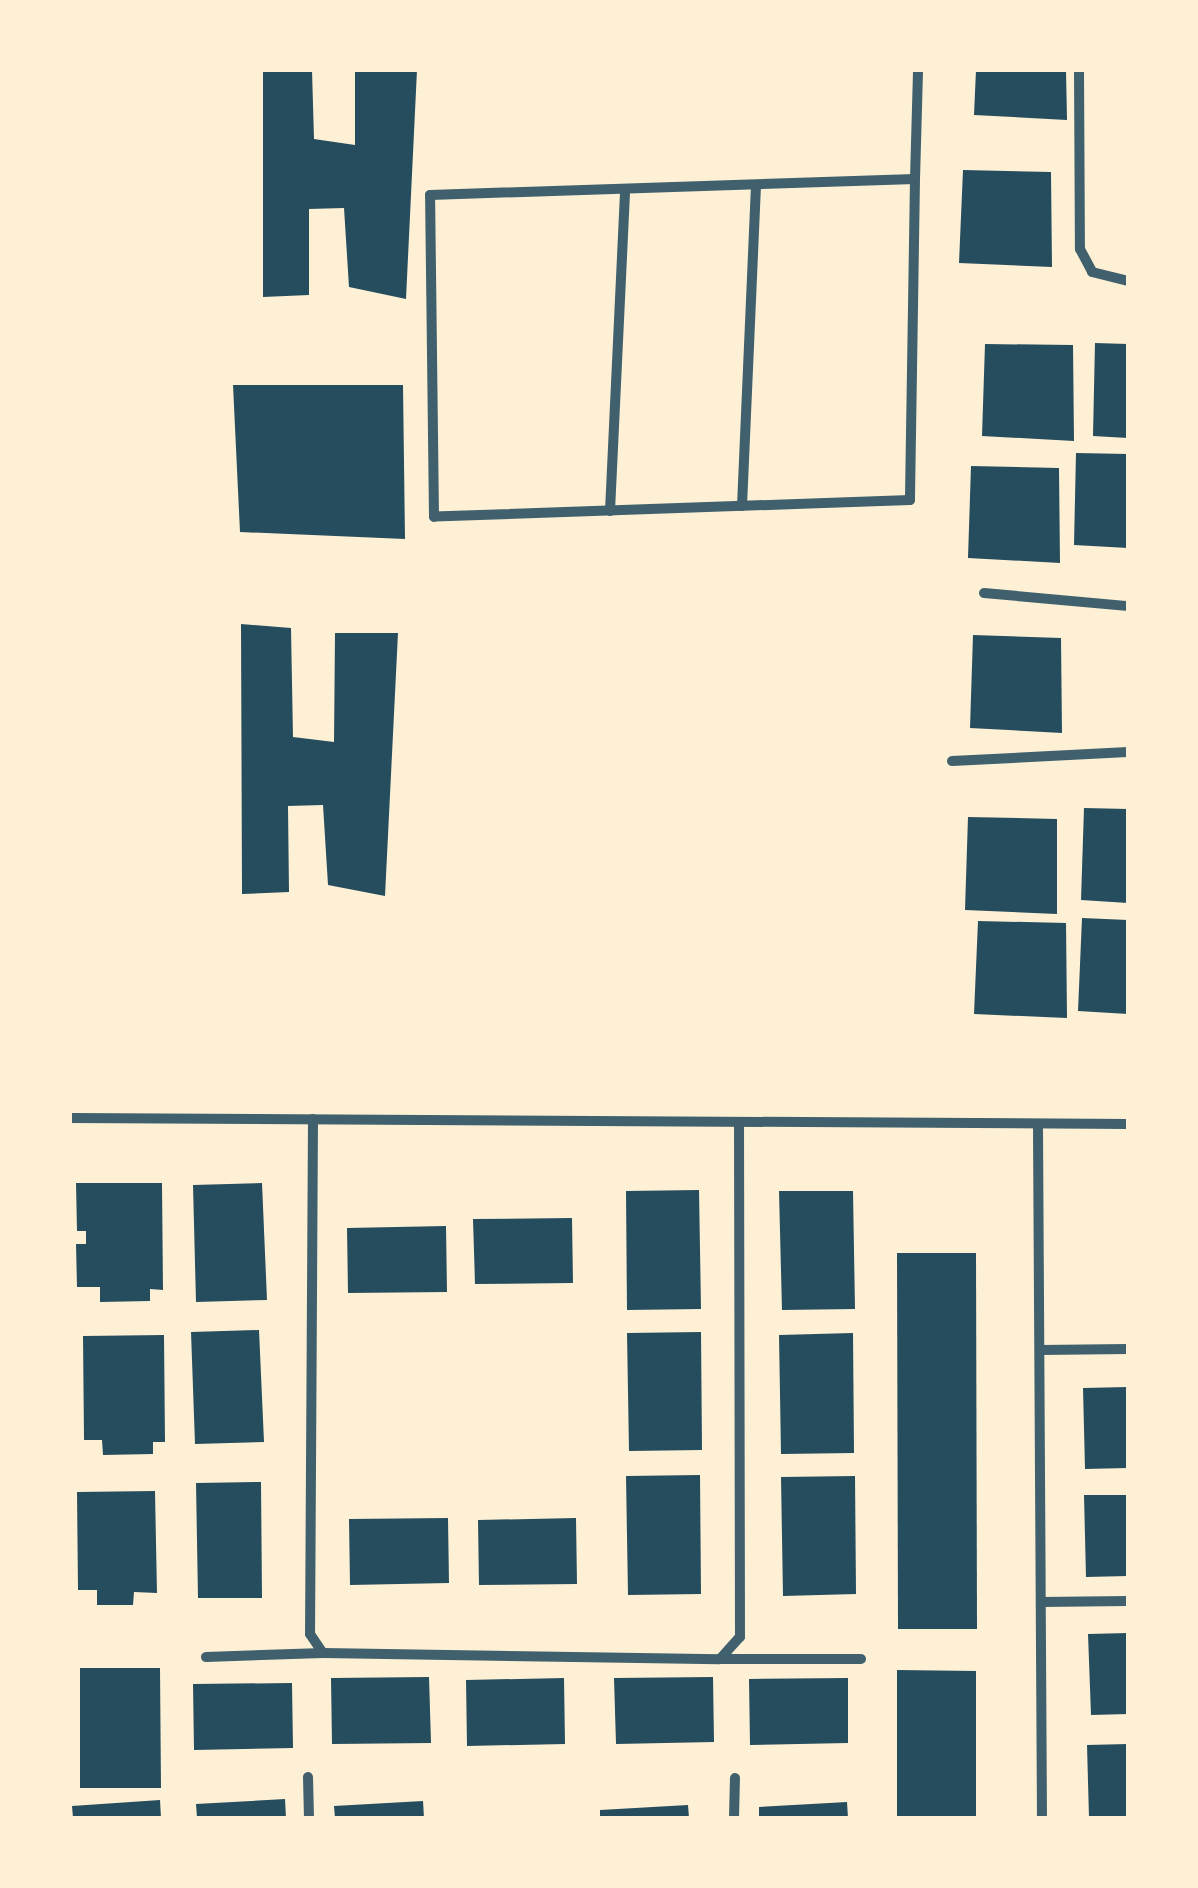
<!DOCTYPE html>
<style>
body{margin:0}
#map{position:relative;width:1198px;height:1888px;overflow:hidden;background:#fdf0d5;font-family:Lato,sans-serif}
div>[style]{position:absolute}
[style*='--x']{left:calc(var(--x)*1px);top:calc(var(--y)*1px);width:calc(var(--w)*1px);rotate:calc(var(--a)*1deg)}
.building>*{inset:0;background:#264d5e}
.minor>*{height:10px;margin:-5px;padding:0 5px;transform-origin:5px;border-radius:5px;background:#3f606c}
span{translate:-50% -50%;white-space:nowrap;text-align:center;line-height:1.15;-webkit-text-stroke:10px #fdf0d5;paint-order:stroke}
.frame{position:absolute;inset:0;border:72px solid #fdf0d5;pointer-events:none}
</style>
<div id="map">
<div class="building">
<div style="clip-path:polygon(263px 70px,312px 70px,314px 139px,355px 145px,355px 70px,417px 70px,406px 299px,349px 287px,344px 208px,309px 209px,309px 295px,263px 297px)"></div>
<div style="clip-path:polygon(976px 70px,1066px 70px,1067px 120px,974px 115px)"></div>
<div style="clip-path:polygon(963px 170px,1051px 172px,1052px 267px,959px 263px)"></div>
<div style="clip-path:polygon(1095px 343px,1128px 344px,1128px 438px,1093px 436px)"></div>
<div style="clip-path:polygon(985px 344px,1073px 345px,1074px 441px,982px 436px)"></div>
<div style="clip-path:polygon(233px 385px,403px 385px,405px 539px,240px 532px)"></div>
<div style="clip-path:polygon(1076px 453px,1128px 454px,1128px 548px,1074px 545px)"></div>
<div style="clip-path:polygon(971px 466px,1059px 468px,1060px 563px,968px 558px)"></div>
<div style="clip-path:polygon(241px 624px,291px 628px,293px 737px,334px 742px,335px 633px,398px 633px,385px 896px,328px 885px,323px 805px,288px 806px,289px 892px,242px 894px)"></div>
<div style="clip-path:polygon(973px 635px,1061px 638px,1062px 733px,970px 728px)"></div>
<div style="clip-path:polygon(1084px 808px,1128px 809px,1128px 903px,1081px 900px)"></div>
<div style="clip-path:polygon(968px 817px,1057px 819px,1057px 914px,965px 910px)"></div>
<div style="clip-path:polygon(1082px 918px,1128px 920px,1128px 1014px,1078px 1011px)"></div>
<div style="clip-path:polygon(978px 921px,1066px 923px,1067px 1018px,974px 1014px)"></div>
<div style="clip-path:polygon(76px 1183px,162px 1183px,163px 1290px,150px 1289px,150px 1301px,100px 1302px,100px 1287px,77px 1287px,76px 1244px,86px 1244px,86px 1231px,77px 1231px)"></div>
<div style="clip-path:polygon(262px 1183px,267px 1300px,196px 1302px,193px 1185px)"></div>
<div style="clip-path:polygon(699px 1190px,701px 1309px,627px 1310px,626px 1191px)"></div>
<div style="clip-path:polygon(779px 1191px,853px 1191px,855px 1309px,782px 1310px)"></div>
<div style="clip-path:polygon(572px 1218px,573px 1283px,475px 1284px,473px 1219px)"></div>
<div style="clip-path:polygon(446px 1226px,447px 1292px,348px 1293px,347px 1228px)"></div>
<div style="clip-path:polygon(897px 1253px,976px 1253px,977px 1629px,898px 1629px)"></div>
<div style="clip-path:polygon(259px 1330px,264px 1442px,195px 1444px,191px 1332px)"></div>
<div style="clip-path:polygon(701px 1332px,702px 1450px,629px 1451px,627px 1333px)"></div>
<div style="clip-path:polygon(853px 1333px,854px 1453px,781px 1454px,779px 1335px)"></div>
<div style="clip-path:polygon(164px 1335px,165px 1442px,153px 1442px,153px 1454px,103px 1455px,102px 1440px,84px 1440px,83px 1336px)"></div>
<div style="clip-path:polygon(1128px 1387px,1128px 1468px,1085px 1469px,1083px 1388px)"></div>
<div style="clip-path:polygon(700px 1475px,701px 1594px,628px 1595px,626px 1476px)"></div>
<div style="clip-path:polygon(855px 1476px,856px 1594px,783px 1596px,781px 1477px)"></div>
<div style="clip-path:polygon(261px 1482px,262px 1598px,198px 1598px,196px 1483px)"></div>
<div style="clip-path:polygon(155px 1491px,157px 1593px,134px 1592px,133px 1605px,97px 1605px,97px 1590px,78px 1590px,77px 1492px)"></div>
<div style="clip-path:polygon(1084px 1495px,1128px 1495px,1128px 1576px,1086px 1577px)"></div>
<div style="clip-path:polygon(448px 1518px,449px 1583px,350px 1585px,349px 1519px)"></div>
<div style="clip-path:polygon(576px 1518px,577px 1584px,479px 1585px,478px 1520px)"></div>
<div style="clip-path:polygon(1128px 1633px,1128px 1714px,1091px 1715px,1088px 1634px)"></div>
<div style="clip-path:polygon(80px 1668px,160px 1668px,161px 1788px,80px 1788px)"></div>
<div style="clip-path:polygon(897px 1670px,976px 1671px,976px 1818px,897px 1818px)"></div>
<div style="clip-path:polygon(429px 1677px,431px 1743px,332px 1744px,331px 1678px)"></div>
<div style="clip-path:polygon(713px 1677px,714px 1742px,616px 1744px,614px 1678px)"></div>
<div style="clip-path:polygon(564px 1678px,565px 1744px,467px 1746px,466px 1680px)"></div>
<div style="clip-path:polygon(848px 1678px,848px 1743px,750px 1745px,749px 1679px)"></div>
<div style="clip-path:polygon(292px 1683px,293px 1748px,194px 1750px,193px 1684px)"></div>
<div style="clip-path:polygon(1128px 1744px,1128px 1818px,1089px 1818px,1087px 1745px)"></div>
<div style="clip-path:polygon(285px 1799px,286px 1818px,197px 1818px,196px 1804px)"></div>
<div style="clip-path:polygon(160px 1800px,161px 1818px,73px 1818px,72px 1806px)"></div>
<div style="clip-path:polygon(423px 1801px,424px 1818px,335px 1818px,334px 1806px)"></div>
<div style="clip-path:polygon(847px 1802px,848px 1818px,759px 1818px,759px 1807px)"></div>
<div style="clip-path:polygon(688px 1805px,689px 1818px,600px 1818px,600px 1810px)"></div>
</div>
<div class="minor">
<div style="--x:1079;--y:70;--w:179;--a:89.7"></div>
<div style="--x:1080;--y:249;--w:26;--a:62"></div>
<div style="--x:1092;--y:272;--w:37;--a:14"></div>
<div style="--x:915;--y:179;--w:321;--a:90.9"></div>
<div style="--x:910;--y:500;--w:476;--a:178"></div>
<div style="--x:434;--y:517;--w:322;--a:-90.7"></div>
<div style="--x:430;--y:195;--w:485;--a:-1.9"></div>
<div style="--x:915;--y:179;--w:109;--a:-88.4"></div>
<div style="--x:742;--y:506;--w:321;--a:-87.5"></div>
<div style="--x:610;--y:511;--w:322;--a:-87.3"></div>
<div style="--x:984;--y:593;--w:145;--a:5.2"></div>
<div style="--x:952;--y:761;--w:176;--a:-2.9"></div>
<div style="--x:70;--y:1118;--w:1058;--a:0.32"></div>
<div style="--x:313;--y:1119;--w:515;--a:90.33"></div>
<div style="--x:310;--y:1634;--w:23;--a:56"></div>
<div style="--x:323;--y:1653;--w:397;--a:0.9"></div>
<div style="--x:720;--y:1659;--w:30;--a:-48"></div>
<div style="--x:740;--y:1637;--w:515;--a:-90.11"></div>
<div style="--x:1038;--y:1127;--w:691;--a:89.67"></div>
<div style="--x:1040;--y:1350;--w:88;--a:-0.7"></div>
<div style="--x:1041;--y:1602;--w:87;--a:-0.7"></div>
<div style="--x:206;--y:1657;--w:117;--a:-2"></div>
<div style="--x:720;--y:1659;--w:141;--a:0"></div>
<div style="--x:308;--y:1777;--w:41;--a:88.6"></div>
<div style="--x:734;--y:1818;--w:40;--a:-88.6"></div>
</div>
<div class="frame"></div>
</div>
